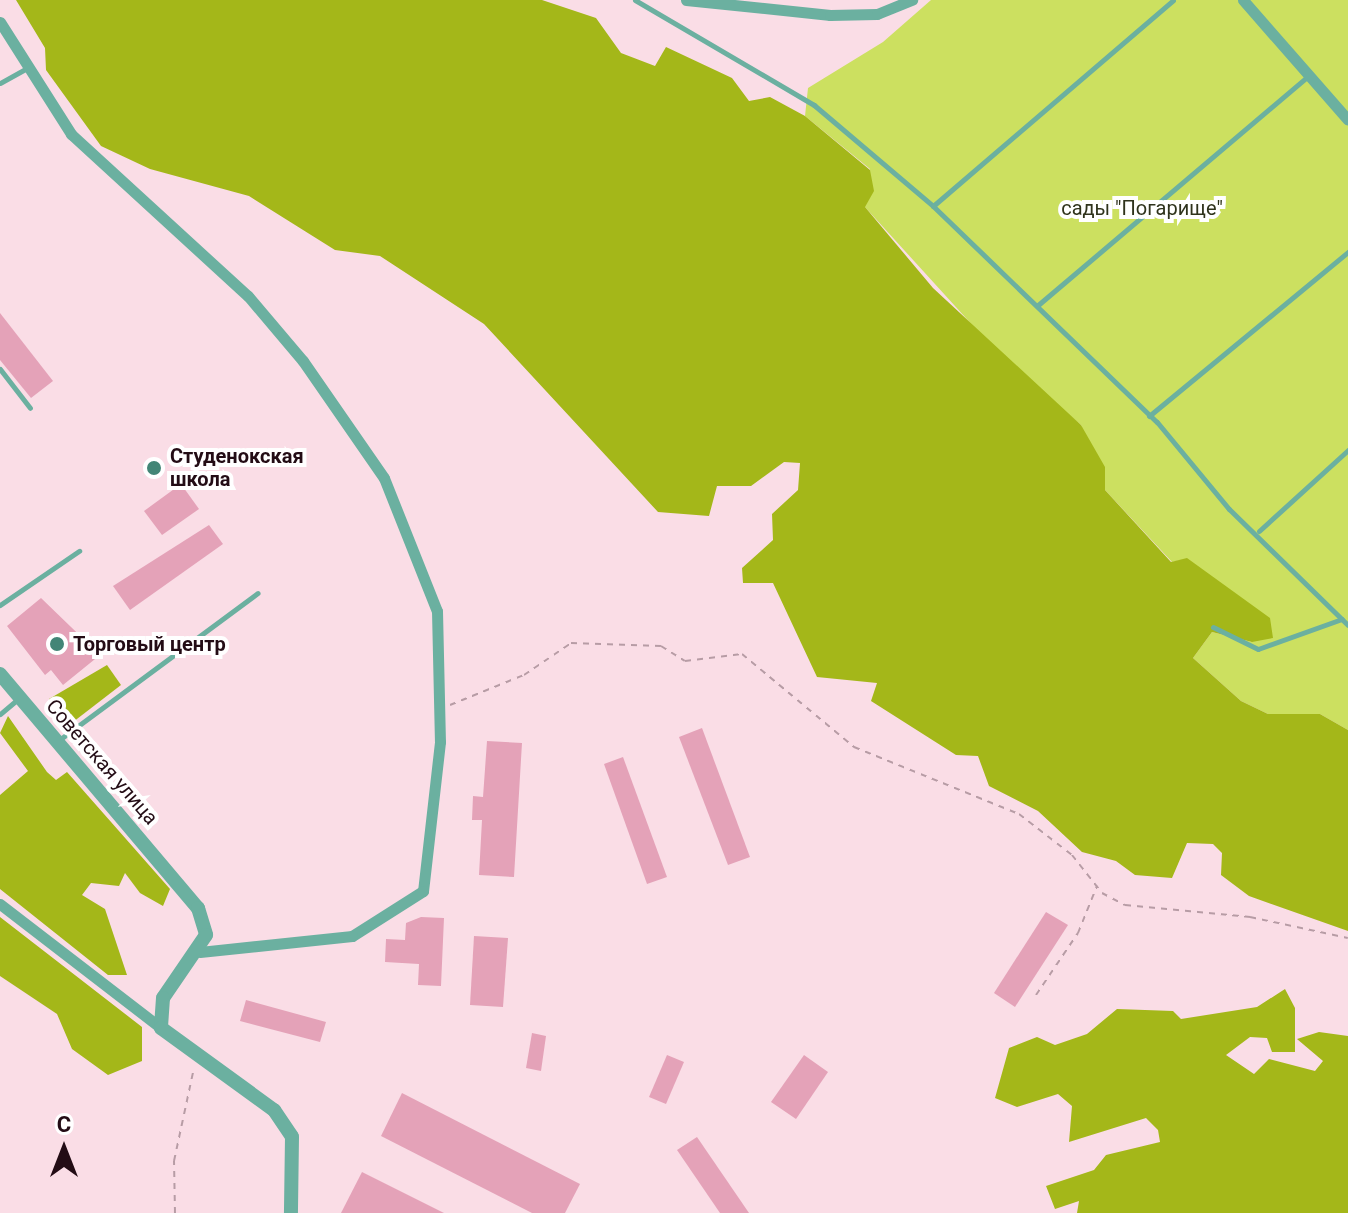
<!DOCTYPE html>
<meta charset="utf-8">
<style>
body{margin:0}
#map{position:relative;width:1348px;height:1213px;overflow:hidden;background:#fadde6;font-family:Roboto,sans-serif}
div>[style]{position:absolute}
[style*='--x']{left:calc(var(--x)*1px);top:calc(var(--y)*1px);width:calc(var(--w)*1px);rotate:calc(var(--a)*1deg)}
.green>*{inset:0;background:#cce060}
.forest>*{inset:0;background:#a4b719}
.building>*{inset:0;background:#e4a2b8}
.path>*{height:2px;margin-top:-1px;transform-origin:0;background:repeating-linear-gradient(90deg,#b79ca5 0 6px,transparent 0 12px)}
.service>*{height:5px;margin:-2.5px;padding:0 2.5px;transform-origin:2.5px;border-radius:2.5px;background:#6bb0a0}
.minor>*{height:11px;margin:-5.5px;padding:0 5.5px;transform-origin:5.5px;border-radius:5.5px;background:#6bb0a0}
.tertiary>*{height:14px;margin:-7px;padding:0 7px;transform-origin:7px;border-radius:7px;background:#6bb0a0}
.dots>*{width:22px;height:22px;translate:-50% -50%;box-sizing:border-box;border:4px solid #fff;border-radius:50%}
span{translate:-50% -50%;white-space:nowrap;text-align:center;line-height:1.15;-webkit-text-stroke:8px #fff;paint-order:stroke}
.park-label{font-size:20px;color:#2f331c}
.poi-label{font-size:20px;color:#230c15;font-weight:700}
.left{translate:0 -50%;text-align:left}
.street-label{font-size:20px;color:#230c15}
.north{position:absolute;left:24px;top:1109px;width:80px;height:80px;-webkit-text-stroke:6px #fff;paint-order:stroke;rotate:0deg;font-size:22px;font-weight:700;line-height:32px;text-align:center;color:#230c15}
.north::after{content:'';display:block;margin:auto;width:28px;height:36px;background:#230c15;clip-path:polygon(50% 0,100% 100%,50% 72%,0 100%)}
</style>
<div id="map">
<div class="green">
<div style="clip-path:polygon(931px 0,1348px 0,1348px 730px,1320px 714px,1268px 714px,1241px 701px,1193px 658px,1212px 632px,1252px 642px,1187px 559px,1172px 562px,1105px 490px,1081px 425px,1005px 361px,864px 206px,870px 169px,805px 116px,808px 88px,883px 42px)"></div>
</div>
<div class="forest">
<div style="clip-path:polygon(16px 0,542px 0,596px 18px,621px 53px,655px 66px,666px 47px,732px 78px,749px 101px,770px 97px,805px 116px,870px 170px,874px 191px,865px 207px,933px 288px,1081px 425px,1105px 467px,1105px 490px,1171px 562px,1187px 558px,1270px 618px,1273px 638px,1252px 642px,1212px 632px,1193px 658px,1241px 701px,1268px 714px,1320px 714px,1348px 730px,1348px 931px,1249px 896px,1221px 875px,1222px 853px,1213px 844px,1187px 843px,1172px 878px,1135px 875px,1116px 861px,1082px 852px,1038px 811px,989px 786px,978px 756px,956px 755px,871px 701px,877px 683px,817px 677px,773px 583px,743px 583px,742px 568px,773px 540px,772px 514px,798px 490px,800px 463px,784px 462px,751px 486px,717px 486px,709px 516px,658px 512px,484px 324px,380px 256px,335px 250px,249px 196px,150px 169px,101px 146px,46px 70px,45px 48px)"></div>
<div style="clip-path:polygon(107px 665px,121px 685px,64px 729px,49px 713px,49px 699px)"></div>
<div style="clip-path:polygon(8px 716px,47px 772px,56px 780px,67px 772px,170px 889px,163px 906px,140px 893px,125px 873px,119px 886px,91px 883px,82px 895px,105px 909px,127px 975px,108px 975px,0 889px,0 795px,28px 771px,0 733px)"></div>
<div style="clip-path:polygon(0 917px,142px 1027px,142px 1061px,108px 1075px,72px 1049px,57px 1014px,0 976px)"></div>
<div style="clip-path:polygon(1285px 989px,1295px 1008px,1295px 1052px,1272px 1052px,1267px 1038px,1250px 1037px,1226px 1055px,1254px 1074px,1269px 1059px,1315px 1071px,1323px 1061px,1297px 1039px,1319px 1032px,1348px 1036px,1348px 1213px,1077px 1213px,1079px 1201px,1055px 1209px,1046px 1186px,1094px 1170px,1106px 1155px,1160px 1142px,1158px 1130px,1146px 1118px,1069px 1142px,1072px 1106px,1058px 1094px,1017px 1107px,995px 1098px,1009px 1048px,1037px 1037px,1055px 1045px,1087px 1034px,1117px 1009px,1173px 1011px,1181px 1019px,1257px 1007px)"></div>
</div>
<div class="building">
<div style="clip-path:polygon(0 313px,53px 381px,31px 398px,0 360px)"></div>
<div style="clip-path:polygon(181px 484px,199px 509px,162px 535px,144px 511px)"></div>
<div style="clip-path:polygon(209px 525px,223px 544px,130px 610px,113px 586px)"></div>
<div style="clip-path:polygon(41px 598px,100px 655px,63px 685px,51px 670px,45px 675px,7px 626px)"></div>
<div style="clip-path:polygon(702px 728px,750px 857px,728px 865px,679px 737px)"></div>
<div style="clip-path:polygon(487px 741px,522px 743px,514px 877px,479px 875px,482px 820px,472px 820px,473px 796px,483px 797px)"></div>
<div style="clip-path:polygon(623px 757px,667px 877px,647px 884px,604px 764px)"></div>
<div style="clip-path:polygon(1046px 912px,1068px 925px,1015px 1007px,994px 993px)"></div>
<div style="clip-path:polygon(421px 917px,444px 918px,441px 986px,418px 985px,419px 964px,385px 962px,386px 939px,405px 940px,406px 923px)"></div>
<div style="clip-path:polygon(474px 936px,508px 938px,503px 1007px,470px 1005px)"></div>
<div style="clip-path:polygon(246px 1000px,326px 1022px,320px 1042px,240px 1021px)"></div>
<div style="clip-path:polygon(532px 1033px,546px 1036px,541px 1071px,526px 1068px)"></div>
<div style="clip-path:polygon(667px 1055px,684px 1062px,666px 1104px,649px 1097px)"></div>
<div style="clip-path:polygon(804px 1055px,828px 1072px,796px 1119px,771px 1102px)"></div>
<div style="clip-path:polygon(402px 1093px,580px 1184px,565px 1213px,532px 1213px,381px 1136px)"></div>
<div style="clip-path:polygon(697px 1137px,749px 1213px,720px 1213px,677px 1150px)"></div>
<div style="clip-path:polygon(362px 1172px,444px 1213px,341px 1213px)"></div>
</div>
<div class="path">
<div style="--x:450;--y:705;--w:80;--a:-22.1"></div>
<div style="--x:524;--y:675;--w:57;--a:-34.2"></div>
<div style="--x:571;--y:643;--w:90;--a:1.9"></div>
<div style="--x:661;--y:646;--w:28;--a:32"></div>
<div style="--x:685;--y:661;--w:57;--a:-7"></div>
<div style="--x:742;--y:654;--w:146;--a:39.7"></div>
<div style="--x:854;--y:747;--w:178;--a:22.1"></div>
<div style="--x:1019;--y:814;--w:67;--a:37.7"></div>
<div style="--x:1072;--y:855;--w:48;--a:51.7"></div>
<div style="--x:1102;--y:893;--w:26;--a:28"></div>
<div style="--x:1125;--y:905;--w:126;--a:5.5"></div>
<div style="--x:1250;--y:917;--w:100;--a:12.1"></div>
<div style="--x:1036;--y:995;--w:75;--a:-55.9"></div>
<div style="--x:1078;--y:933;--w:51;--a:-68"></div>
<div style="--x:175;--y:1213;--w:52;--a:-91.1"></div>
<div style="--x:174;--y:1161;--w:95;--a:-77.9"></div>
</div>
<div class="service">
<div style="--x:635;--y:0;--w:208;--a:30.4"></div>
<div style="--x:814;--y:105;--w:156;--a:40.3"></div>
<div style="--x:933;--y:206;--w:311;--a:44"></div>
<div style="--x:1157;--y:422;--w:113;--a:50.4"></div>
<div style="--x:1229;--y:509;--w:166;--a:44.3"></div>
<div style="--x:0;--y:83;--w:31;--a:-29"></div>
<div style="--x:933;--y:206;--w:316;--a:-40.6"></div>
<div style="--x:1038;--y:305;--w:354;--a:-40.3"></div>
<div style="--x:0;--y:369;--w:49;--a:52.4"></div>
<div style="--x:1149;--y:416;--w:258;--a:-39.5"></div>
<div style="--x:1259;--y:531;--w:120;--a:-42.3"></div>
<div style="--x:0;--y:605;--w:96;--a:-34.4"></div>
<div style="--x:1213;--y:627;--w:50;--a:26.1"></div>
<div style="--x:1258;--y:649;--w:89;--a:-19.7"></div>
<div style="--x:0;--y:714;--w:23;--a:-40"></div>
<div style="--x:59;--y:740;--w:247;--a:-36.5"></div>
</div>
<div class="minor">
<div style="--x:686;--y:0;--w:145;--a:5.9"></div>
<div style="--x:830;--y:15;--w:47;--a:-1.2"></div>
<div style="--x:877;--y:14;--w:38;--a:-22"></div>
<div style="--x:1243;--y:0;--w:159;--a:48.8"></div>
<div style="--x:0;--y:22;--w:133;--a:57.6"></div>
<div style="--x:71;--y:134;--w:240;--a:42.5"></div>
<div style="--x:248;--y:296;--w:85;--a:49.8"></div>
<div style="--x:303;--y:361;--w:142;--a:55.3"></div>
<div style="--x:384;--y:478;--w:143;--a:68.3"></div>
<div style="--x:437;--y:611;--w:131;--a:88.7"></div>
<div style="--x:440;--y:742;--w:150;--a:96.5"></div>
<div style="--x:423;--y:891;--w:84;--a:147.6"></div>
<div style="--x:352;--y:936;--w:153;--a:174"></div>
<div style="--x:0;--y:904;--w:203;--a:37.6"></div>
</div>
<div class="tertiary">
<div style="--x:0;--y:674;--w:307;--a:49.8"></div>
<div style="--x:198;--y:908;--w:28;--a:73"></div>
<div style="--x:206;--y:935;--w:76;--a:124.3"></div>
<div style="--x:163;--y:998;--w:30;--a:94"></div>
<div style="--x:161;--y:1028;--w:140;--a:36"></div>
<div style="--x:274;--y:1110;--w:32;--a:56"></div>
<div style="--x:292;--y:1137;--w:76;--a:90.8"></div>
</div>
<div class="dots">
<div style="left:154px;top:468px;background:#438576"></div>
<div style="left:57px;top:644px;background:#438576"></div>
</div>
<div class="park-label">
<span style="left:1142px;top:208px">сады "Погарище"</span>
</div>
<div class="poi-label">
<span class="left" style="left:170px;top:468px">Студенокская<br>школа</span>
<span class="left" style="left:73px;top:644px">Торговый центр</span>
</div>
<div class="street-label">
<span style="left:102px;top:762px;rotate:49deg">Советская улица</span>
</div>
<div class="north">С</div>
</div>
